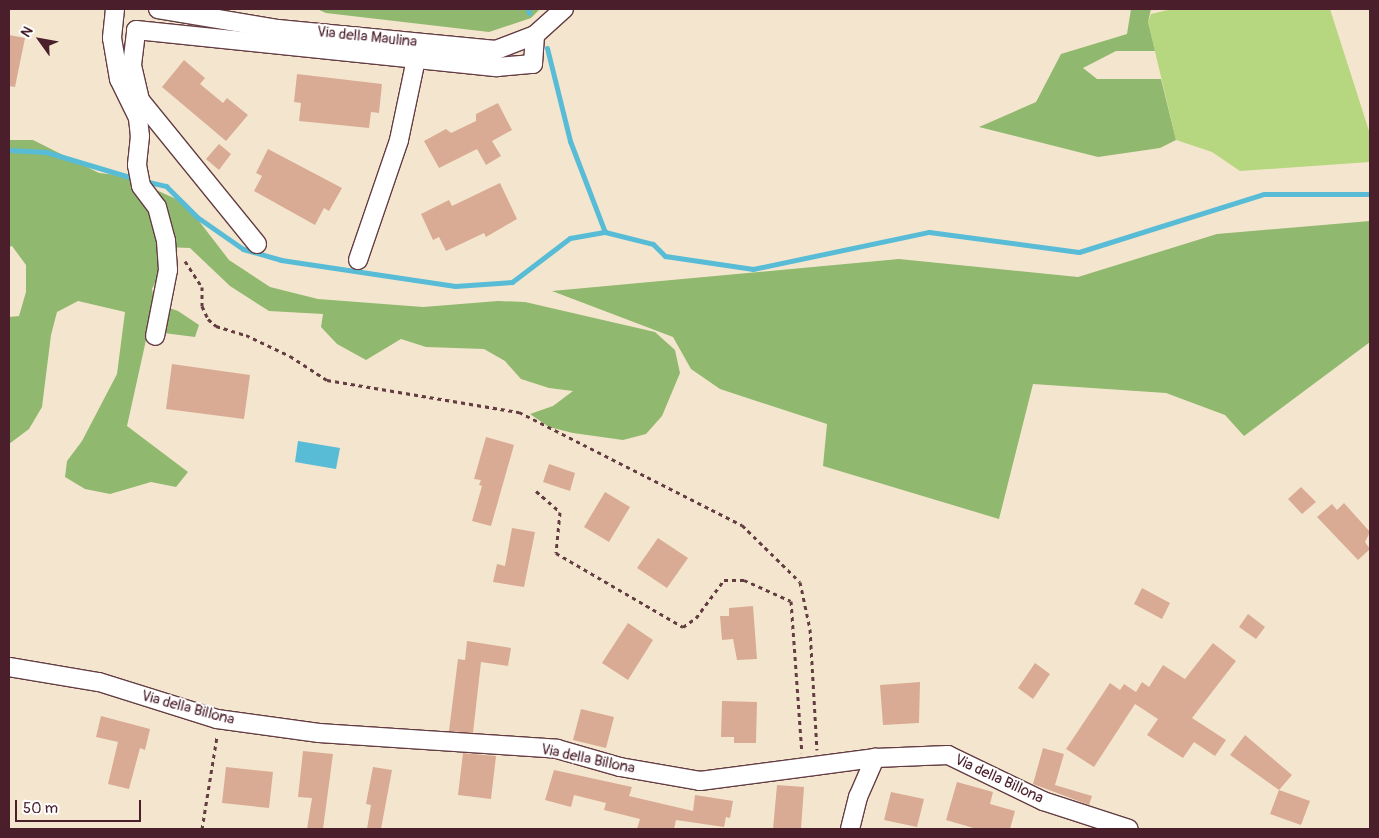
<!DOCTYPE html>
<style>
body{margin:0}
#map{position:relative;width:1379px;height:838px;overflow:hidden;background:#f4e6ce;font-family:Pangolin,sans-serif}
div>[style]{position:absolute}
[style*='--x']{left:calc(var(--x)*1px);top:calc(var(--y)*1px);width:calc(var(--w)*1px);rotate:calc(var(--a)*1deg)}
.green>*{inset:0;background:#b6d77f}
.forest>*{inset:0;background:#90b86e}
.water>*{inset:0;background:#58bcd6}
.stream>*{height:5px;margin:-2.5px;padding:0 2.5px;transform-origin:2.5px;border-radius:2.5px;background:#58bcd6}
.building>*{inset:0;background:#d9ab94}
.path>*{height:3px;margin-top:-1.5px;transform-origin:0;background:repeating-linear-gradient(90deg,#643d43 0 4px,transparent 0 8px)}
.roads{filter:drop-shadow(1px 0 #643d43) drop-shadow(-1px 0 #643d43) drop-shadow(0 1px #643d43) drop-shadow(0 -1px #643d43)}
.minor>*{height:18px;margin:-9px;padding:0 9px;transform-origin:9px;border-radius:9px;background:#fff}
span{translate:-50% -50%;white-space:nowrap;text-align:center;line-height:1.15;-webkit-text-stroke:4px #fff;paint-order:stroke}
.street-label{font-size:15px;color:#4a1f2b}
.frame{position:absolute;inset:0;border:10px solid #4a1f2b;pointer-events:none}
.north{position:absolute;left:15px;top:15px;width:50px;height:50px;-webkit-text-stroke:4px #fff;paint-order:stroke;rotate:302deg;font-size:14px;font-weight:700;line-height:20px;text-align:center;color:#4a1f2b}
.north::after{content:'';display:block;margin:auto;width:18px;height:22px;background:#4a1f2b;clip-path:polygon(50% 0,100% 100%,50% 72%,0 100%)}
.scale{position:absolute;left:15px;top:800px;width:126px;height:22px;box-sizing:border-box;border:2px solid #4a1f2b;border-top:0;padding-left:6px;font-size:15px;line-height:18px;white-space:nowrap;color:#4a1f2b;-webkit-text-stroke:4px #fff;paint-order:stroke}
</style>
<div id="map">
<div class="green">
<div style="clip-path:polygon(1172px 9px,1330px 9px,1370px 134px,1370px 162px,1240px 171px,1212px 152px,1176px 140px,1148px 22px,1151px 14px)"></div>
</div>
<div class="forest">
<div style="clip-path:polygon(317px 9px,540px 9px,531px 18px,489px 32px,326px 13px)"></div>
<div style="clip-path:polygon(1131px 9px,1151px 9px,1148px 22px,1155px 51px,1116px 51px,1083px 68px,1097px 79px,1161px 79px,1176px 140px,1160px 148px,1098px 157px,979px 127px,1036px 102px,1061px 54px,1127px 34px)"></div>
<div style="clip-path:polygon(9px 140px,33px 140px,99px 173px,125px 176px,185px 203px,229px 260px,270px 287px,318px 299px,423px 307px,498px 301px,525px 302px,655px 332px,675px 350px,680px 373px,662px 416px,646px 434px,623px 440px,573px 433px,549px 427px,530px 414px,553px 406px,573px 391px,549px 388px,521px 379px,505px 361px,484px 349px,426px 347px,401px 339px,366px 360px,337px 344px,321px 327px,323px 314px,269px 311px,230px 286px,190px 248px,165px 247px,163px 267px,152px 289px,155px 303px,178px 311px,199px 325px,195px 337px,148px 331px,127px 426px,188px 472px,176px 487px,151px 482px,110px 494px,85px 489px,65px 477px,67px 461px,82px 441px,117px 374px,125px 312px,78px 301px,57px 312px,51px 335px,42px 407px,29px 429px,9px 444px,9px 317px,19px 316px,26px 292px,26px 265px,12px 246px,9px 247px)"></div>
<div style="clip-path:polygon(1370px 221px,1370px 342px,1244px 436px,1225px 415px,1166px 393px,1033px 384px,999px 519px,823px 466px,827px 424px,720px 389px,691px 369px,673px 337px,552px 291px,899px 259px,1078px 277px,1217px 234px)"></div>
</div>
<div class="water">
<div style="clip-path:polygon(298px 441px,340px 448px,336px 469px,295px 462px)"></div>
</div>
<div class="stream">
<div style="--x:528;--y:9;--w:4;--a:76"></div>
<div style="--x:547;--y:48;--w:96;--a:76.1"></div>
<div style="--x:570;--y:141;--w:97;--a:69"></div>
<div style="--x:9;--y:150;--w:37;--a:3"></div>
<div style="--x:46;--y:152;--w:94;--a:16.7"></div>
<div style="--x:144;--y:181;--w:23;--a:13"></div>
<div style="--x:166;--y:186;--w:44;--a:45"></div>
<div style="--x:197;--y:217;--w:56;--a:34.8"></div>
<div style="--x:243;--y:249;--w:40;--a:16"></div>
<div style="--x:281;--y:260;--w:176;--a:8.5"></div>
<div style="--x:455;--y:286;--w:57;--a:-4"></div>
<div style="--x:512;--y:282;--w:73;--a:-37.2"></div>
<div style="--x:570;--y:238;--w:36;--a:-10"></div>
<div style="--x:605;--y:232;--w:49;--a:14"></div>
<div style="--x:653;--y:244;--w:17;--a:45"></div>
<div style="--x:665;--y:256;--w:89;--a:8.4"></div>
<div style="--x:753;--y:269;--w:180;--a:-11.9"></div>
<div style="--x:929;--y:232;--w:151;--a:7.6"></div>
<div style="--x:1079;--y:252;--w:194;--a:-17.4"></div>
<div style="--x:1264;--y:194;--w:106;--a:0"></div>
</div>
<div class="building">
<div style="clip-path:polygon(9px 35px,25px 38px,15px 87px,9px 86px)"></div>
<div style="clip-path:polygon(184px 60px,205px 78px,200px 84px,223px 103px,227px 98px,248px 115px,226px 141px,162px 87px)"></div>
<div style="clip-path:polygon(297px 74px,382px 84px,379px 113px,371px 112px,369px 128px,299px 121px,301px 103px,294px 102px)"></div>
<div style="clip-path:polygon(498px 103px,512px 130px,492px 141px,501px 156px,486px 165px,477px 149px,439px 168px,424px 141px,446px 129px,451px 133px,476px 121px,476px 114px)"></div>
<div style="clip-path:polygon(219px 144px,231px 154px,219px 170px,206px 159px)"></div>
<div style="clip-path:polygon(268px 149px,342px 188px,329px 211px,324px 208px,315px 225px,254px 191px,262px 176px,256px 173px)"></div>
<div style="clip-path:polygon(500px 183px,517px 219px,486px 237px,484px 233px,446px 251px,439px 237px,433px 240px,421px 214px,449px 200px,452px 206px)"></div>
<div style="clip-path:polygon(172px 364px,250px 375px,244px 419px,166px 409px)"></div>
<div style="clip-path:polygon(486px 437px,514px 445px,491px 526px,472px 521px,482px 486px,479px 485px,481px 480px,474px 479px)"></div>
<div style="clip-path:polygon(549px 464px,575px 473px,570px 491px,543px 482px)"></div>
<div style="clip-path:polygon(1301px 487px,1316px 502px,1302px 514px,1288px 499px)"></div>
<div style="clip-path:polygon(605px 492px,630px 507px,609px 542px,584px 527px)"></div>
<div style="clip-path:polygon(1344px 503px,1370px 532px,1365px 542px,1370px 549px,1358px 560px,1317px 517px,1332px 504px,1337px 510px)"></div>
<div style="clip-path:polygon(512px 528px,535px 532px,524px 587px,493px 582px,497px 564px,505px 566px)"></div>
<div style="clip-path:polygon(658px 538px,688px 558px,667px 588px,637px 568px)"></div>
<div style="clip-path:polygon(1142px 588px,1170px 603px,1162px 619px,1134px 604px)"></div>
<div style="clip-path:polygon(753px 606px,757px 659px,737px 660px,733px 639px,722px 640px,720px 616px,729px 616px,729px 608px)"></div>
<div style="clip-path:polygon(1248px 614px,1265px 627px,1256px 639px,1239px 627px)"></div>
<div style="clip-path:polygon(628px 623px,653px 640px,628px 680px,602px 663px)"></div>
<div style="clip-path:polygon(467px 641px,511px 648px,508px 666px,481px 662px,473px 733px,449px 731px,458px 659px,465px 660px)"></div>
<div style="clip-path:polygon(1213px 643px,1236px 661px,1192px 718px,1226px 740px,1215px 756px,1194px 742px,1183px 758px,1147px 735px,1158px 719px,1135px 704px,1094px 767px,1066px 749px,1110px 683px,1120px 690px,1124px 684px,1136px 692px,1142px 682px,1149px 687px,1163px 665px,1185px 679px)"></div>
<div style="clip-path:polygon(1035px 663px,1050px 674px,1033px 699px,1018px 688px)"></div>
<div style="clip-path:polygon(920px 682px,919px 723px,883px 725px,880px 685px)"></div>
<div style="clip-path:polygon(722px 701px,757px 702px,756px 743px,734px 743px,734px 737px,721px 737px)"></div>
<div style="clip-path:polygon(581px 709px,614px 717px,606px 748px,573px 740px)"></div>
<div style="clip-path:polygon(101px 716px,150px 729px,145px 750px,140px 748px,129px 789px,108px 784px,118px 742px,96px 737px)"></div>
<div style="clip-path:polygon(1245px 735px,1292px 775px,1279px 790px,1230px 755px)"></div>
<div style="clip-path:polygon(1043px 748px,1064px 754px,1055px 785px,1092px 796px,1089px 805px,1033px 784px)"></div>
<div style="clip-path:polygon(303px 751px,333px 754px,323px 829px,307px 829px,312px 798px,298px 797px)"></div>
<div style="clip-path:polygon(463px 753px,496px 756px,491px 799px,458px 795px)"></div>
<div style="clip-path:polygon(226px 767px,273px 772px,269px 808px,222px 803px)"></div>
<div style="clip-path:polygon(373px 767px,392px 770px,381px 829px,367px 829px,371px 805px,366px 804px)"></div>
<div style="clip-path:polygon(554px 770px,632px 787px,629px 796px,693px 811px,695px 795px,733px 801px,730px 818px,726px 817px,724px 827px,676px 820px,674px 829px,637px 829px,640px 819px,604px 810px,606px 803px,574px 795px,571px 807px,545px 800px)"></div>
<div style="clip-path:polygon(957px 782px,993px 792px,990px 804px,1015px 811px,1010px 829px,977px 829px,946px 820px)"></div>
<div style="clip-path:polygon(777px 785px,804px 787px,801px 829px,773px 829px)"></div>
<div style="clip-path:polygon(1279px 790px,1310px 801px,1301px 825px,1270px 814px)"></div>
<div style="clip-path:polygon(891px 792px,924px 799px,917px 827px,884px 820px)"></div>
</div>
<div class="path">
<div style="--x:185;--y:261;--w:31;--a:57"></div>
<div style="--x:202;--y:287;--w:19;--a:90"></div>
<div style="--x:202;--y:306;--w:14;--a:65"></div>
<div style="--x:208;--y:319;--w:11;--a:41"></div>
<div style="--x:216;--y:326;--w:31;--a:17"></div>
<div style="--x:246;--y:335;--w:49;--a:25.5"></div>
<div style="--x:290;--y:356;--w:44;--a:33"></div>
<div style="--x:327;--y:380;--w:195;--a:9.5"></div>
<div style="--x:519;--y:412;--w:250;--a:26.9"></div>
<div style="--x:742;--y:525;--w:81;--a:44.5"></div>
<div style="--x:800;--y:582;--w:48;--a:78"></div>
<div style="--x:810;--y:629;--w:121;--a:86.7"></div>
<div style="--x:536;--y:491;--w:32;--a:41"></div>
<div style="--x:560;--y:512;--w:41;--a:95.6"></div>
<div style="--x:556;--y:553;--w:147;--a:30.2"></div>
<div style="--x:683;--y:627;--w:16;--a:-35"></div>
<div style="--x:696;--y:618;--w:47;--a:-53.6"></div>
<div style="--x:724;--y:580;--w:20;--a:0"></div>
<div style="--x:744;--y:580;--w:51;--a:24.1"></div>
<div style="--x:791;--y:601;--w:152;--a:85.9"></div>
<div style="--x:202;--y:829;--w:94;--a:-80.8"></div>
</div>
<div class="roads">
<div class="minor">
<div style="--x:115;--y:9;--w:29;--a:96"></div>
<div style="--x:112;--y:38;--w:42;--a:80.3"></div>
<div style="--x:119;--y:79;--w:43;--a:64"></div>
<div style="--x:138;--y:118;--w:18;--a:84"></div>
<div style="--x:140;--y:136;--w:29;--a:96"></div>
<div style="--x:137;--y:165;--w:21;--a:79"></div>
<div style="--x:141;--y:186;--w:26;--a:53"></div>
<div style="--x:157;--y:207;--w:35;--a:75"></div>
<div style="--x:166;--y:241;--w:29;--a:86"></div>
<div style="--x:168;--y:270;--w:67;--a:101.1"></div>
<div style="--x:158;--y:9;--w:122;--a:9.5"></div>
<div style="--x:278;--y:29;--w:219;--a:5.5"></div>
<div style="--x:496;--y:50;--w:42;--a:-21"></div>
<div style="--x:535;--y:35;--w:39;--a:-42"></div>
<div style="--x:257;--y:244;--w:186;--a:-129.1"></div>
<div style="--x:140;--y:100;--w:36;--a:-103"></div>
<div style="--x:132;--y:65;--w:35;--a:-83"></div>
<div style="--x:136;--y:30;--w:363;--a:5.9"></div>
<div style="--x:497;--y:67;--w:36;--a:-5"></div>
<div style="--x:533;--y:64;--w:29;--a:-86"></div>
<div style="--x:358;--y:260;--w:127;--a:-71.1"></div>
<div style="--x:399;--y:140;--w:92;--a:-78.1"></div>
<div style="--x:9;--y:667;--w:91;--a:9.5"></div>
<div style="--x:99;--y:682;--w:124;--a:17.4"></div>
<div style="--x:217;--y:719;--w:103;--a:7.8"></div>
<div style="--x:319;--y:733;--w:239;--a:3.8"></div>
<div style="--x:557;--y:749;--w:66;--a:15.9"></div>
<div style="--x:620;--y:767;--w:81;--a:9.9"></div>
<div style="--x:700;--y:781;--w:177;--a:-7.5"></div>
<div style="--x:875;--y:758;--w:73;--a:-2.4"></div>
<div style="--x:948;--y:755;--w:106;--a:25.8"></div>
<div style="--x:1043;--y:801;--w:90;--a:18"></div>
<div style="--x:850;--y:829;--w:33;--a:-76"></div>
<div style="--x:858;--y:797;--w:43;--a:-66.4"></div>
</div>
</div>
<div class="street-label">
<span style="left:367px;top:37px;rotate:6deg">Via della Maulina</span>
<span style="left:188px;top:708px;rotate:15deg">Via della Billona</span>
<span style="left:588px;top:759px;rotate:12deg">Via della Billona</span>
<span style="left:999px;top:779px;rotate:25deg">Via della Billona</span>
</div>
<div class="frame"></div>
<div class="north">N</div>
<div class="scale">50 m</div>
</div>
